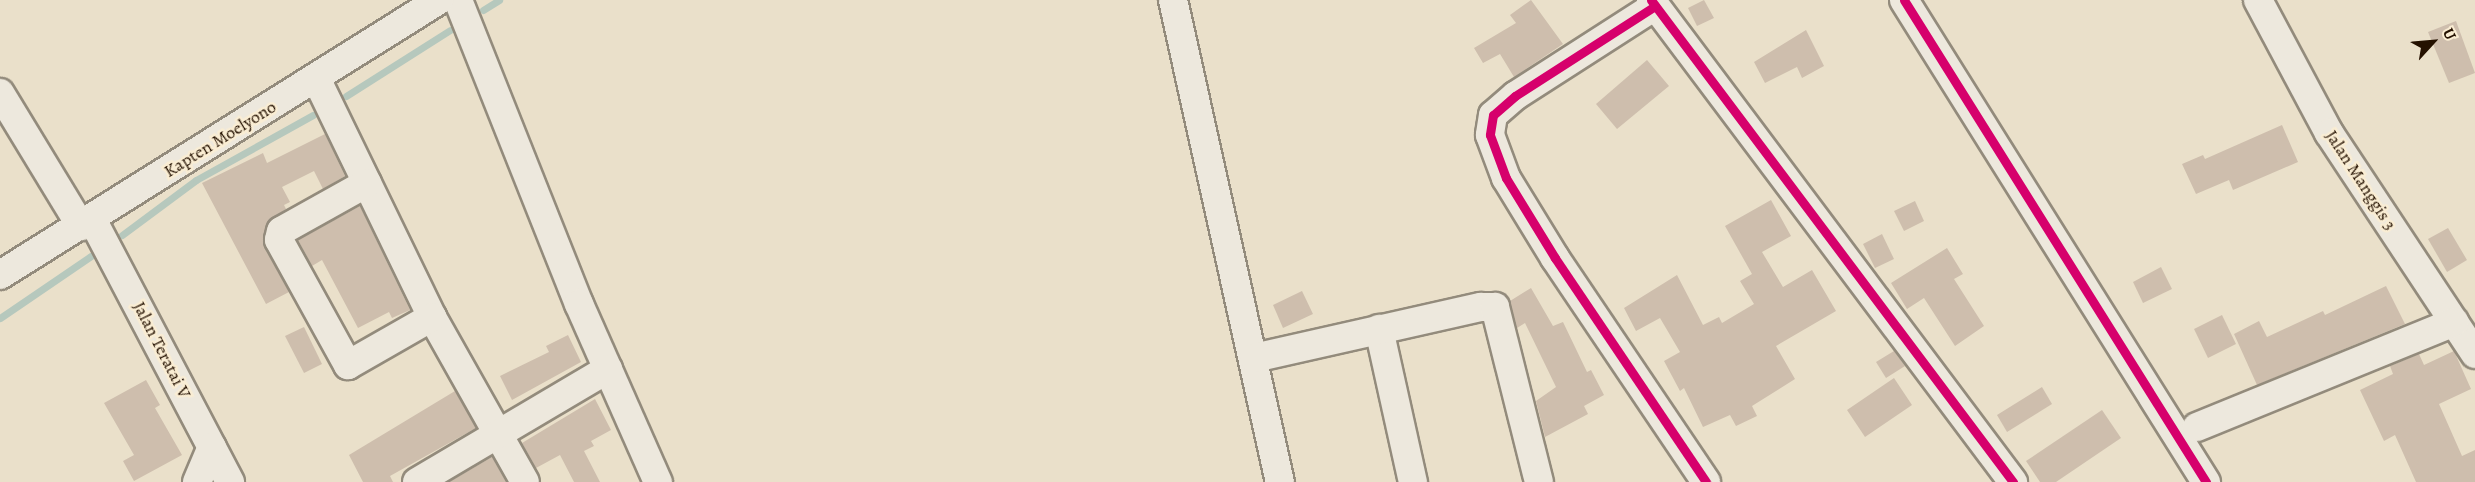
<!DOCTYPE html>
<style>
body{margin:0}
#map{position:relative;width:2475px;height:482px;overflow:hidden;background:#eae0ca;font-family:Alegreya,serif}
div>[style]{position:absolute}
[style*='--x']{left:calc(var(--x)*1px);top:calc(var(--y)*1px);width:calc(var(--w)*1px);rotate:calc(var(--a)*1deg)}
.stream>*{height:7px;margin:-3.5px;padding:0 3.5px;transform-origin:3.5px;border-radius:3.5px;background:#b6c8bd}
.building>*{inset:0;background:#cebead}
.roads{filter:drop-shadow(2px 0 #938b7c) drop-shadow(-2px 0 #938b7c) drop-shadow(0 2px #938b7c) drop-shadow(0 -2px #938b7c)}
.minor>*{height:28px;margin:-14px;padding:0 14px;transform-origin:14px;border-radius:14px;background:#ede8dd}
.cycleway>*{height:9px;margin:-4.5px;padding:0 4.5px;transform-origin:4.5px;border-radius:4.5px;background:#d6006c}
span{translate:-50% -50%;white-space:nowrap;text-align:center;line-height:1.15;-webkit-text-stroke:5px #faedd3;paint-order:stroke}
.street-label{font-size:18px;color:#241100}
.north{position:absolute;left:2403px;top:12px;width:60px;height:60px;-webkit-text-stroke:4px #faedd3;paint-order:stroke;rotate:64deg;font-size:16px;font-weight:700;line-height:24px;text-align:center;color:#241100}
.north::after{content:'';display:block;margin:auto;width:21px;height:27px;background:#241100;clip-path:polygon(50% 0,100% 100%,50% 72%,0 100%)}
</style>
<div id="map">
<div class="stream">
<div style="--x:483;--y:10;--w:19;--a:-32"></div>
<div style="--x:346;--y:96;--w:123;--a:-32.4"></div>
<div style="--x:122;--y:235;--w:92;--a:-36.6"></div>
<div style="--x:196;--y:180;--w:134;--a:-29.1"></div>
<div style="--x:0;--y:318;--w:110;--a:-34.3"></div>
</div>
<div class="building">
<div style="clip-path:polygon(1531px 0,1563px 44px,1514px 77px,1500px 54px,1483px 63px,1474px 48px,1516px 23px,1510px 15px)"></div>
<div style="clip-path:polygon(1704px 0,1714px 18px,1697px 26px,1688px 8px)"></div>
<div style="clip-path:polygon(2456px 21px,2475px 73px,2449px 83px,2428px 32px)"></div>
<div style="clip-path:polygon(1806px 30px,1824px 66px,1802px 78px,1797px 67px,1765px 83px,1754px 62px)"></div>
<div style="clip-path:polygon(1647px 60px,1669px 86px,1617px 129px,1596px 104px)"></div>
<div style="clip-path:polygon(2282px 125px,2298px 162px,2233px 190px,2229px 180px,2196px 194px,2182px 164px,2203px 155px,2205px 159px)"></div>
<div style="clip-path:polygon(325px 134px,345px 176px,323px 189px,314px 171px,282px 187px,290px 202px,284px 205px,286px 209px,268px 222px,263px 237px,265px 248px,289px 292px,266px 304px,202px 183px,263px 153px,267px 163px)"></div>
<div style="clip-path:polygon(1771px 200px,1791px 236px,1762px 252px,1783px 287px,1812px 270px,1836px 311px,1776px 346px,1795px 379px,1752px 406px,1757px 416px,1736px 426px,1730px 415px,1703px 427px,1684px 388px,1680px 391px,1664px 361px,1680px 352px,1660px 318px,1636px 331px,1624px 308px,1677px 275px,1703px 325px,1719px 317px,1722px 323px,1754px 304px,1740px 281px,1752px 274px,1725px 226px)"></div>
<div style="clip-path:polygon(1915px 201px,1924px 221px,1904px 231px,1894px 211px)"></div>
<div style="clip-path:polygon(360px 206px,410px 310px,392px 318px,389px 312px,358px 328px,322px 260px,312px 266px,298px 240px)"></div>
<div style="clip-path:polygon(2448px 228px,2467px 260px,2447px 272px,2428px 239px)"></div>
<div style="clip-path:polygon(1882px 234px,1894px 259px,1875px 268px,1863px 244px)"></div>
<div style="clip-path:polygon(1947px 248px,1963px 274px,1954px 279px,1984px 326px,1955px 346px,1924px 298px,1907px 309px,1891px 283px)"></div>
<div style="clip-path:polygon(2161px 267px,2172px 289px,2143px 303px,2133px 282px)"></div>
<div style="clip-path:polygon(2386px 286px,2405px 324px,2257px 385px,2234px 334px,2259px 321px,2267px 337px,2323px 311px,2325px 315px)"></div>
<div style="clip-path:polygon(1531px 288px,1553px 326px,1563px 322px,1587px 372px,1591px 370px,1604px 395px,1584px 406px,1588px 414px,1545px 437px,1536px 401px,1556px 387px,1525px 323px,1517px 328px,1510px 301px)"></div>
<div style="clip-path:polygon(1302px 291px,1313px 314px,1283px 328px,1273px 305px)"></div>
<div style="clip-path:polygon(2222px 315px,2236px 344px,2208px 358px,2194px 329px)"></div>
<div style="clip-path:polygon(304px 327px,322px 364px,304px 373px,285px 336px)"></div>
<div style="clip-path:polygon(568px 335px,581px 362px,512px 400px,500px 376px,549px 352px,546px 346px)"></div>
<div style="clip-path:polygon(1894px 351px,1905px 366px,1886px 378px,1876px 362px)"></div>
<div style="clip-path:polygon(2454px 351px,2471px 389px,2439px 404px,2462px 456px,2475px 450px,2475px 482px,2416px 482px,2395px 435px,2384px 441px,2360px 390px,2393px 374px,2390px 366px,2419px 354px,2424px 365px)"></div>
<div style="clip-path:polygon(1894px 378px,1912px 405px,1865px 437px,1847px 410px)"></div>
<div style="clip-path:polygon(146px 380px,160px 405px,155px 408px,182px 455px,134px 481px,123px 461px,134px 455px,104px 403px)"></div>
<div style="clip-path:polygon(2042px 387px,2052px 404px,2007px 432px,1997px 415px)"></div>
<div style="clip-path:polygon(455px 391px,476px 428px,390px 476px,393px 482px,363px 482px,349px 455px)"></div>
<div style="clip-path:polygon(595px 399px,611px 430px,591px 441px,594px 446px,584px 451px,600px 482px,574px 482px,560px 455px,536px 468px,522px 443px)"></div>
<div style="clip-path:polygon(2102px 410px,2121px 438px,2056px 482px,2040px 482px,2026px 461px)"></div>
<div style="clip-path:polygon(492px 457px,506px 482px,449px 482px)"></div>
</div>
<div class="roads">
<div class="minor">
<div style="--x:458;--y:0;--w:327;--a:68.3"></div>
<div style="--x:579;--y:304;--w:195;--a:66.1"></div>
<div style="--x:1173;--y:0;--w:494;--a:77.5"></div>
<div style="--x:1651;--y:0;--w:603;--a:53.09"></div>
<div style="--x:1904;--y:0;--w:569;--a:57.93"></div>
<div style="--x:2258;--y:0;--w:151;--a:61.9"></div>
<div style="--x:2329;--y:133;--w:265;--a:56.5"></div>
<div style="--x:1655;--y:6;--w:166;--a:147.3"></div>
<div style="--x:1515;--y:96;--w:29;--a:139"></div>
<div style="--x:1493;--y:115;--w:20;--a:99"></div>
<div style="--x:1490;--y:135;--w:46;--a:69.6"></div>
<div style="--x:1506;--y:178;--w:94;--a:58.5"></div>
<div style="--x:1555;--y:258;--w:270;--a:56"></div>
<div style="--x:316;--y:78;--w:266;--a:64.1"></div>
<div style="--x:432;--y:317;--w:189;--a:60.6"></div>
<div style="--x:0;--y:93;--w:156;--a:58.7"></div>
<div style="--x:367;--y:183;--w:98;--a:150.8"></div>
<div style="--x:281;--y:231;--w:9;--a:103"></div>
<div style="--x:279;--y:240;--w:143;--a:61.1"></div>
<div style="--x:348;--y:365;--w:97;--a:-29.7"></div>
<div style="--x:92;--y:219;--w:297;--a:62.3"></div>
<div style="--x:0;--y:275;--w:518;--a:-32.06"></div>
<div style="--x:1379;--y:329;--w:157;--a:77.5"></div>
<div style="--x:1254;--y:358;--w:233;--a:-12.7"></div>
<div style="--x:1481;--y:307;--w:14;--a:0"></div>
<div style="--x:1495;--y:307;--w:180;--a:75.9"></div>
<div style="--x:2197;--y:427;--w:278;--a:-22.2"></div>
<div style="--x:197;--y:482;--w:38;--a:-67"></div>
<div style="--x:417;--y:482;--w:222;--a:-30.6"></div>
</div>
</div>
<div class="cycleway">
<div style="--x:1651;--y:0;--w:603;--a:53.09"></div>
<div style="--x:1904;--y:0;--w:569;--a:57.93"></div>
<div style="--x:1655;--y:6;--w:166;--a:147.3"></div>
<div style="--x:1515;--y:96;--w:29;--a:139"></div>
<div style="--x:1493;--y:115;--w:20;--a:99"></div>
<div style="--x:1490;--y:135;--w:46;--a:69.6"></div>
<div style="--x:1506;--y:178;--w:94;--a:58.5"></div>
<div style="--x:1555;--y:258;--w:270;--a:56"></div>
</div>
<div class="street-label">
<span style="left:220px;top:139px;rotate:-32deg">Kapten Moelyono</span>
<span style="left:2361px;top:180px;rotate:57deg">Jalan Manggis 3</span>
<span style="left:162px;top:350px;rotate:63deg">Jalan Teratai V</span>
</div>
<div class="north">U</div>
</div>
